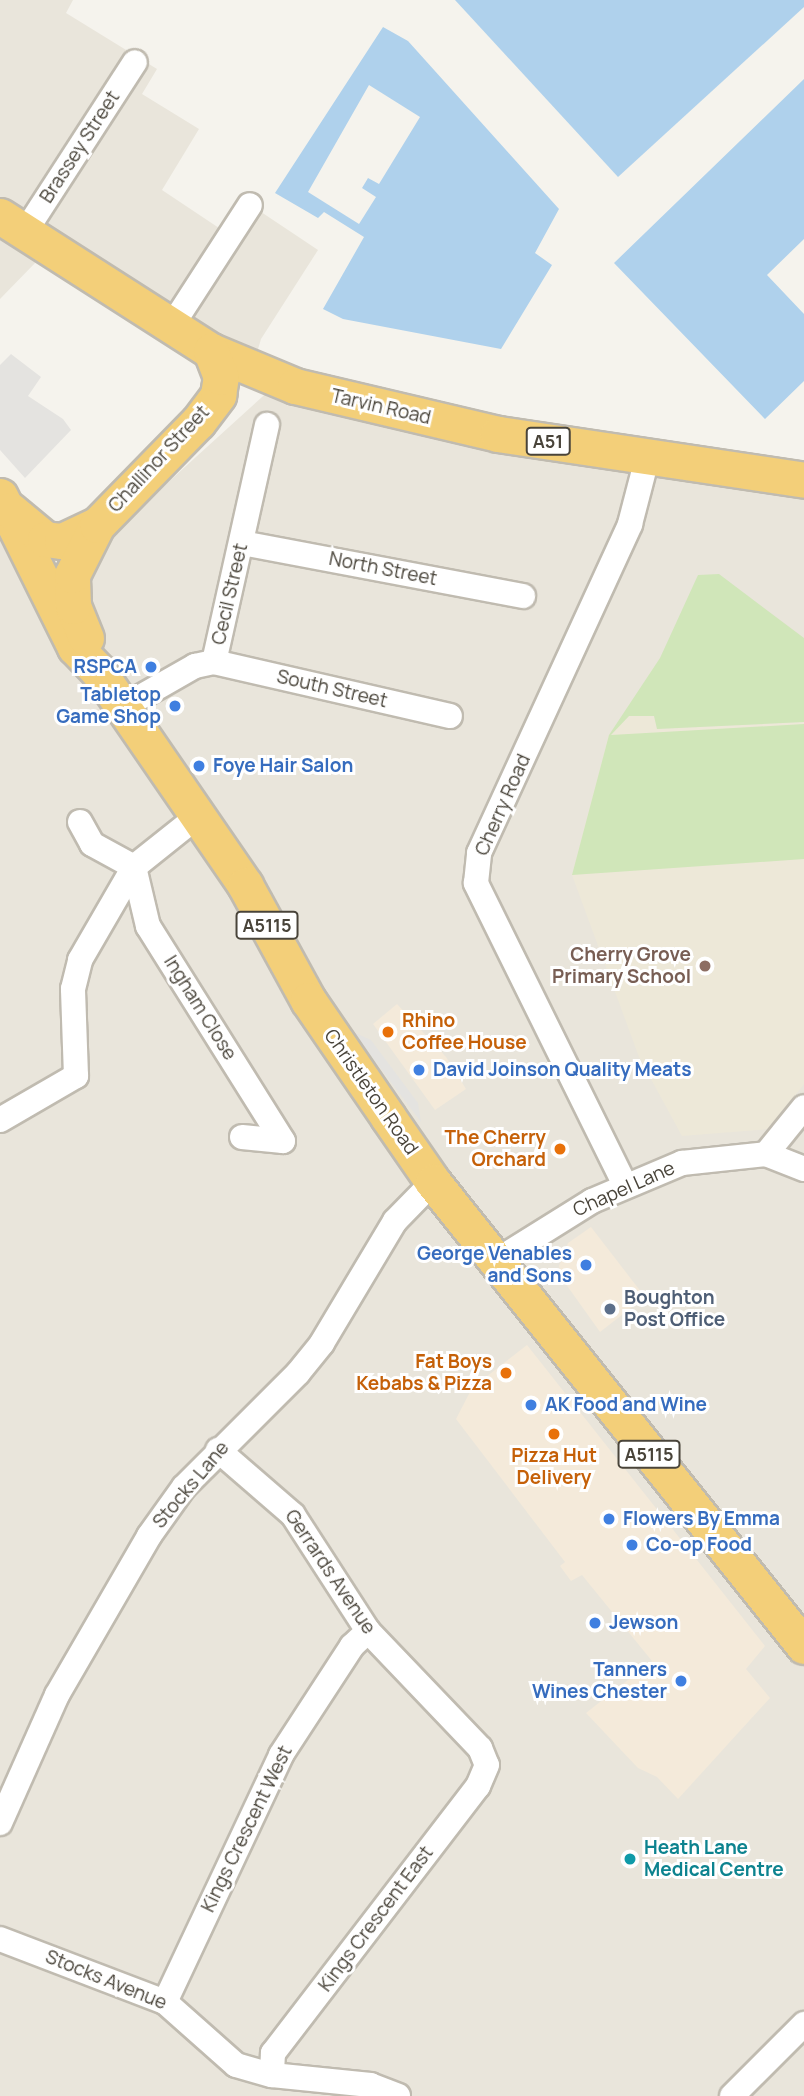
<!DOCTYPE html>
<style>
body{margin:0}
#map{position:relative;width:804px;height:2096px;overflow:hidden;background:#f5f3ed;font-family:Manrope,sans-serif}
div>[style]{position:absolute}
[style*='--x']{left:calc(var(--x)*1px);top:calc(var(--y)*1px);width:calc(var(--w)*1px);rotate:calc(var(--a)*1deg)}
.residential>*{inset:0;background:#e9e5db}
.commercial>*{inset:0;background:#f4eada}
.education>*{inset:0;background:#ede8d8}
.green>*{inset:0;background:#d0e6b9}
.parking>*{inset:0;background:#e4e3e0}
.water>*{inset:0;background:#afd1ec}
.roads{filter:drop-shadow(2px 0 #c0bbb0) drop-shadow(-2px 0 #c0bbb0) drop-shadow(0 2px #c0bbb0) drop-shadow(0 -2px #c0bbb0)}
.minor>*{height:24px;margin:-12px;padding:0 12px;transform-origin:12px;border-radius:12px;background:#fff}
.highway>*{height:35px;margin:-17.5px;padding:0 17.5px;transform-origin:17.5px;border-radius:17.5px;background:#f3cf79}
.dots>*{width:19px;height:19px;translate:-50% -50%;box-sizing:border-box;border:4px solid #fff;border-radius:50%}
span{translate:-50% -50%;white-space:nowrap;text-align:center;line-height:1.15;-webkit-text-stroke:6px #fff;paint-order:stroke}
.shield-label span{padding:2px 5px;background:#fff;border:2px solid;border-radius:5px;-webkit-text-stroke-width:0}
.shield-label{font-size:18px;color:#49443a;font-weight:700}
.street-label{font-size:19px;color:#49443a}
.shop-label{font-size:19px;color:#366cbe;font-weight:700}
.right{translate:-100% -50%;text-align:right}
.left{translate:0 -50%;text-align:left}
.education-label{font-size:19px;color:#785e54;font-weight:700}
.food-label{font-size:19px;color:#c56008;font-weight:700}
.service-label{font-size:19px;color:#4e5e75;font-weight:700}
.culture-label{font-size:19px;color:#0d838f;font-weight:700}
</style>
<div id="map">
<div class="residential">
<div style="clip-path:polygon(0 0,73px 0,66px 13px,157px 69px,142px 94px,199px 129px,162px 190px,219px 228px,240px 198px,318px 250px,261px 339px,256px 356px,0 198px)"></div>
<div style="clip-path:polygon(0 237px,37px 261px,0 299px)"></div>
<div style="clip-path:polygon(272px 388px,804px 494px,804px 2096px,0 2096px,0 525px,45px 594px)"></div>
</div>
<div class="commercial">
<div style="clip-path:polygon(397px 1004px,446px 1057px,466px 1089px,435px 1110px,373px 1024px)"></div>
<div style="clip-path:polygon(591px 1227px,645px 1297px,600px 1332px,563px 1280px,559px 1266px,568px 1243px)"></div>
<div style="clip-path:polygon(527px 1345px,765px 1646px,746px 1669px,770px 1698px,678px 1799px,657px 1777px,638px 1768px,586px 1713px,652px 1661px,582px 1575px,571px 1581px,560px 1566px,565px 1562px,456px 1419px,472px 1388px)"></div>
</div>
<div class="education">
<div style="clip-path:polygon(629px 716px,654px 716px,657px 729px,804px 722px,804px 1084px,769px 1129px,682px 1136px,639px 1057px,572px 875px,609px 735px)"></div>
</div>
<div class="green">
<div style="clip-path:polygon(719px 574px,804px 638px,804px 722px,657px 729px,654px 716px,629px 716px,611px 735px,804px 724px,804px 859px,572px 875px,609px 735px,660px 658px,698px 575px)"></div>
</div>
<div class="parking">
<div style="clip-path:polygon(11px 354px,41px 377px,28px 396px,63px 419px,71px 430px,25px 478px,0 450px,0 365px)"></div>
<div style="clip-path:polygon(353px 1032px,371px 1040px,418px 1103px,421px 1122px)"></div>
</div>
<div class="water">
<div style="clip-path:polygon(455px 0,804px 0,804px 7px,618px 177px)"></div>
<div style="clip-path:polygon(evenodd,383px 27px,408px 41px,559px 209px,535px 253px,552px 265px,501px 349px,343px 319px,323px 309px,364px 237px,324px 212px,318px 218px,275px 193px,383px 27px,369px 85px,420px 117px,379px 184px,368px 178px,362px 188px,376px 197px,359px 224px,308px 192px,369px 85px)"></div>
<div style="clip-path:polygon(804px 79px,804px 239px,767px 275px,804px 314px,804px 381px,765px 419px,614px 263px)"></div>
</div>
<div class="roads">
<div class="minor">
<div style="--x:25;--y:232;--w:202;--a:-57.1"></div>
<div style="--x:171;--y:327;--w:145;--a:-57.1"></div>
<div style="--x:242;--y:543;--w:286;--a:10.7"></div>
<div style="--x:214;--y:662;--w:242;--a:12.9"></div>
<div style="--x:123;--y:707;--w:83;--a:-29.7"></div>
<div style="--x:195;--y:666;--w:19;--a:-12"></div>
<div style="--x:214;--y:662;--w:243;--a:-77.4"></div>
<div style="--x:80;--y:822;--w:25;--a:61"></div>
<div style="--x:92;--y:844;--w:48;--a:28.7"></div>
<div style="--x:134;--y:867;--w:61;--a:76.7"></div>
<div style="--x:148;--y:926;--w:254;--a:57.9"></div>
<div style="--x:0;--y:1120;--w:88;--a:-30.1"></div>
<div style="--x:76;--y:1076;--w:87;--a:-92"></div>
<div style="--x:73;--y:989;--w:30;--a:-76"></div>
<div style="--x:80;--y:960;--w:108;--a:-59.9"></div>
<div style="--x:134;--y:867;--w:82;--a:-38.6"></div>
<div style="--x:242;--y:1137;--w:41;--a:5.6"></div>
<div style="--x:766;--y:1154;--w:60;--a:-51"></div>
<div style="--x:625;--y:1185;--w:337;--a:-116.3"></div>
<div style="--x:476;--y:883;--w:30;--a:-84"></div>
<div style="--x:479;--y:853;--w:362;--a:-65.3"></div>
<div style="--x:630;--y:524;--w:71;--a:-75.4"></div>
<div style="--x:496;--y:1261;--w:113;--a:-32"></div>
<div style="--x:592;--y:1201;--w:98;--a:-22.9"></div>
<div style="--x:682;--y:1163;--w:84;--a:-6.1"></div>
<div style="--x:766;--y:1154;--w:41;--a:21.5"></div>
<div style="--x:218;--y:1450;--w:99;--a:40.9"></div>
<div style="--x:293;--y:1515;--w:138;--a:57.1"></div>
<div style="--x:368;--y:1631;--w:162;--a:46.3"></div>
<div style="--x:480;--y:1748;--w:18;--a:68"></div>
<div style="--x:487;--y:1765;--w:23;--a:113"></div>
<div style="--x:478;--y:1786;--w:337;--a:127.5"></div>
<div style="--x:273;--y:2053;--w:22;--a:93"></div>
<div style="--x:0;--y:1823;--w:140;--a:-66"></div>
<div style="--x:57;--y:1695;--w:184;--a:-59.9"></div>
<div style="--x:149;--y:1536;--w:60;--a:-54.5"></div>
<div style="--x:184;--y:1487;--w:161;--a:-45"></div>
<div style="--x:298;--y:1373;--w:38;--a:-51"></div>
<div style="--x:322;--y:1343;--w:142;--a:-59.1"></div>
<div style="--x:395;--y:1221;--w:54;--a:-45.7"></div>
<div style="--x:0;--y:1939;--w:177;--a:20.9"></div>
<div style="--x:165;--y:2002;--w:95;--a:41.6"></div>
<div style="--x:236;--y:2065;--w:37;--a:16"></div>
<div style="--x:272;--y:2075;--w:99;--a:5.8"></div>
<div style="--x:370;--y:2085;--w:30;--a:21"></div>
<div style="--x:165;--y:2002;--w:273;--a:-64.8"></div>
<div style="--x:281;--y:1755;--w:130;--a:-56.9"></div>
<div style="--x:352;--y:1646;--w:22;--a:-43"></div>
<div style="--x:732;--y:2096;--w:102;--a:-45"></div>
</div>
<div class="highway">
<div style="--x:0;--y:216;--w:250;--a:32.6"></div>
<div style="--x:211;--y:351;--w:91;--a:22.6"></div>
<div style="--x:295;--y:386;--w:209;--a:13.3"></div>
<div style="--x:498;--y:434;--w:309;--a:8.5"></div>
<div style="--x:0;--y:496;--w:169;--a:63.6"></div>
<div style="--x:75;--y:647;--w:33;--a:46"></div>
<div style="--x:98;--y:671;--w:260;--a:55.5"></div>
<div style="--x:245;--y:885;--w:131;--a:61.3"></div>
<div style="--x:308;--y:1000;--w:142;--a:55.6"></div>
<div style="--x:388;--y:1117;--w:79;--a:55.3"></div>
<div style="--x:433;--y:1182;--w:594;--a:51.36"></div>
<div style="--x:10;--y:510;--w:45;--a:39.6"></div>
<div style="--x:45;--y:539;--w:17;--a:7"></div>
<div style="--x:62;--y:541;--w:38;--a:-25"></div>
<div style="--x:86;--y:638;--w:35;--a:-112"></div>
<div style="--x:73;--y:606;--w:31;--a:-92"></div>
<div style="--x:72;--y:575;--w:56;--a:-63.4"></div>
<div style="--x:97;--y:525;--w:144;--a:-45.6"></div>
<div style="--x:198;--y:422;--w:34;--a:-53"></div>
<div style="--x:218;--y:395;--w:18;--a:-81"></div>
<div style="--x:221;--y:377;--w:28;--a:-111"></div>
</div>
</div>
<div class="dots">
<div style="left:151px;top:667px;background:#3f7fe0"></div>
<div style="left:175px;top:706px;background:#3f7fe0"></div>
<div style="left:199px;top:766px;background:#3f7fe0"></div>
<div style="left:705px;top:966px;background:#8d6e63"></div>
<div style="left:388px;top:1032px;background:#e8710a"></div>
<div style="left:419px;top:1070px;background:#3f7fe0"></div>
<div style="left:560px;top:1149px;background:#e8710a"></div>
<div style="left:586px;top:1265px;background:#3f7fe0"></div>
<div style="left:610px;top:1309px;background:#5c6f8a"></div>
<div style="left:506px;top:1373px;background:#e8710a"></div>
<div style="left:531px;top:1405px;background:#3f7fe0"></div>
<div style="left:554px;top:1434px;background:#e8710a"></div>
<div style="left:609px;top:1519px;background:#3f7fe0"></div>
<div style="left:632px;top:1545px;background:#3f7fe0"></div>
<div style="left:595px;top:1623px;background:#3f7fe0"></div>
<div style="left:681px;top:1681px;background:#3f7fe0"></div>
<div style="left:630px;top:1859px;background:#0f9aa8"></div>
</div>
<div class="shield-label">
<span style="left:548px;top:441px">A51</span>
<span style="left:267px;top:925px">A5115</span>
<span style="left:649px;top:1454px">A5115</span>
</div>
<div class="street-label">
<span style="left:80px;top:147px;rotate:-57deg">Brassey Street</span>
<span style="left:381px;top:407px;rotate:13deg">Tarvin Road</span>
<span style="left:159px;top:459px;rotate:-47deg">Challinor Street</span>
<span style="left:383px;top:569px;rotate:11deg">North Street</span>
<span style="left:230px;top:594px;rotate:-77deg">Cecil Street</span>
<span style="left:332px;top:689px;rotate:13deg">South Street</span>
<span style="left:503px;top:805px;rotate:-66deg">Cherry Road</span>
<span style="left:200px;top:1008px;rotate:58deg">Ingham Close</span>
<span style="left:371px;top:1092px;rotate:55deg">Christleton Road</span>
<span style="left:624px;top:1189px;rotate:-24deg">Chapel Lane</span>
<span style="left:191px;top:1485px;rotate:-50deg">Stocks Lane</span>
<span style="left:330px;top:1572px;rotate:56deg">Gerrards Avenue</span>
<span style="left:247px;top:1829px;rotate:-64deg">Kings Crescent West</span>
<span style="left:376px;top:1919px;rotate:-53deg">Kings Crescent East</span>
<span style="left:106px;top:1980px;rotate:22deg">Stocks Avenue</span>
</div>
<div class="shop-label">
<span class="right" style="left:137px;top:667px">RSPCA</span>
<span class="right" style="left:161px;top:706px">Tabletop<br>Game Shop</span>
<span class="left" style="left:213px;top:766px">Foye Hair Salon</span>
<span class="left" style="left:433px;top:1070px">David Joinson Quality Meats</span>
<span class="right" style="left:572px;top:1265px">George Venables<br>and Sons</span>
<span class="left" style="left:545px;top:1405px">AK Food and Wine</span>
<span class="left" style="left:623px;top:1519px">Flowers By Emma</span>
<span class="left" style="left:646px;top:1545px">Co-op Food</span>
<span class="left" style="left:609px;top:1623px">Jewson</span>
<span class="right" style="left:667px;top:1681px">Tanners<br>Wines Chester</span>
</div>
<div class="education-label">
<span class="right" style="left:691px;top:966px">Cherry Grove<br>Primary School</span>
</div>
<div class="food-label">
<span class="left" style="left:402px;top:1032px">Rhino<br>Coffee House</span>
<span class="right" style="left:546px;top:1149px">The Cherry<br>Orchard</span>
<span class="right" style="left:492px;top:1373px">Fat Boys<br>Kebabs &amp; Pizza</span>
<span style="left:554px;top:1467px">Pizza Hut<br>Delivery</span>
</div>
<div class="service-label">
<span class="left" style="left:624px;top:1309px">Boughton<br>Post Office</span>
</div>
<div class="culture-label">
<span class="left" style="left:644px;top:1859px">Heath Lane<br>Medical Centre</span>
</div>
</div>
